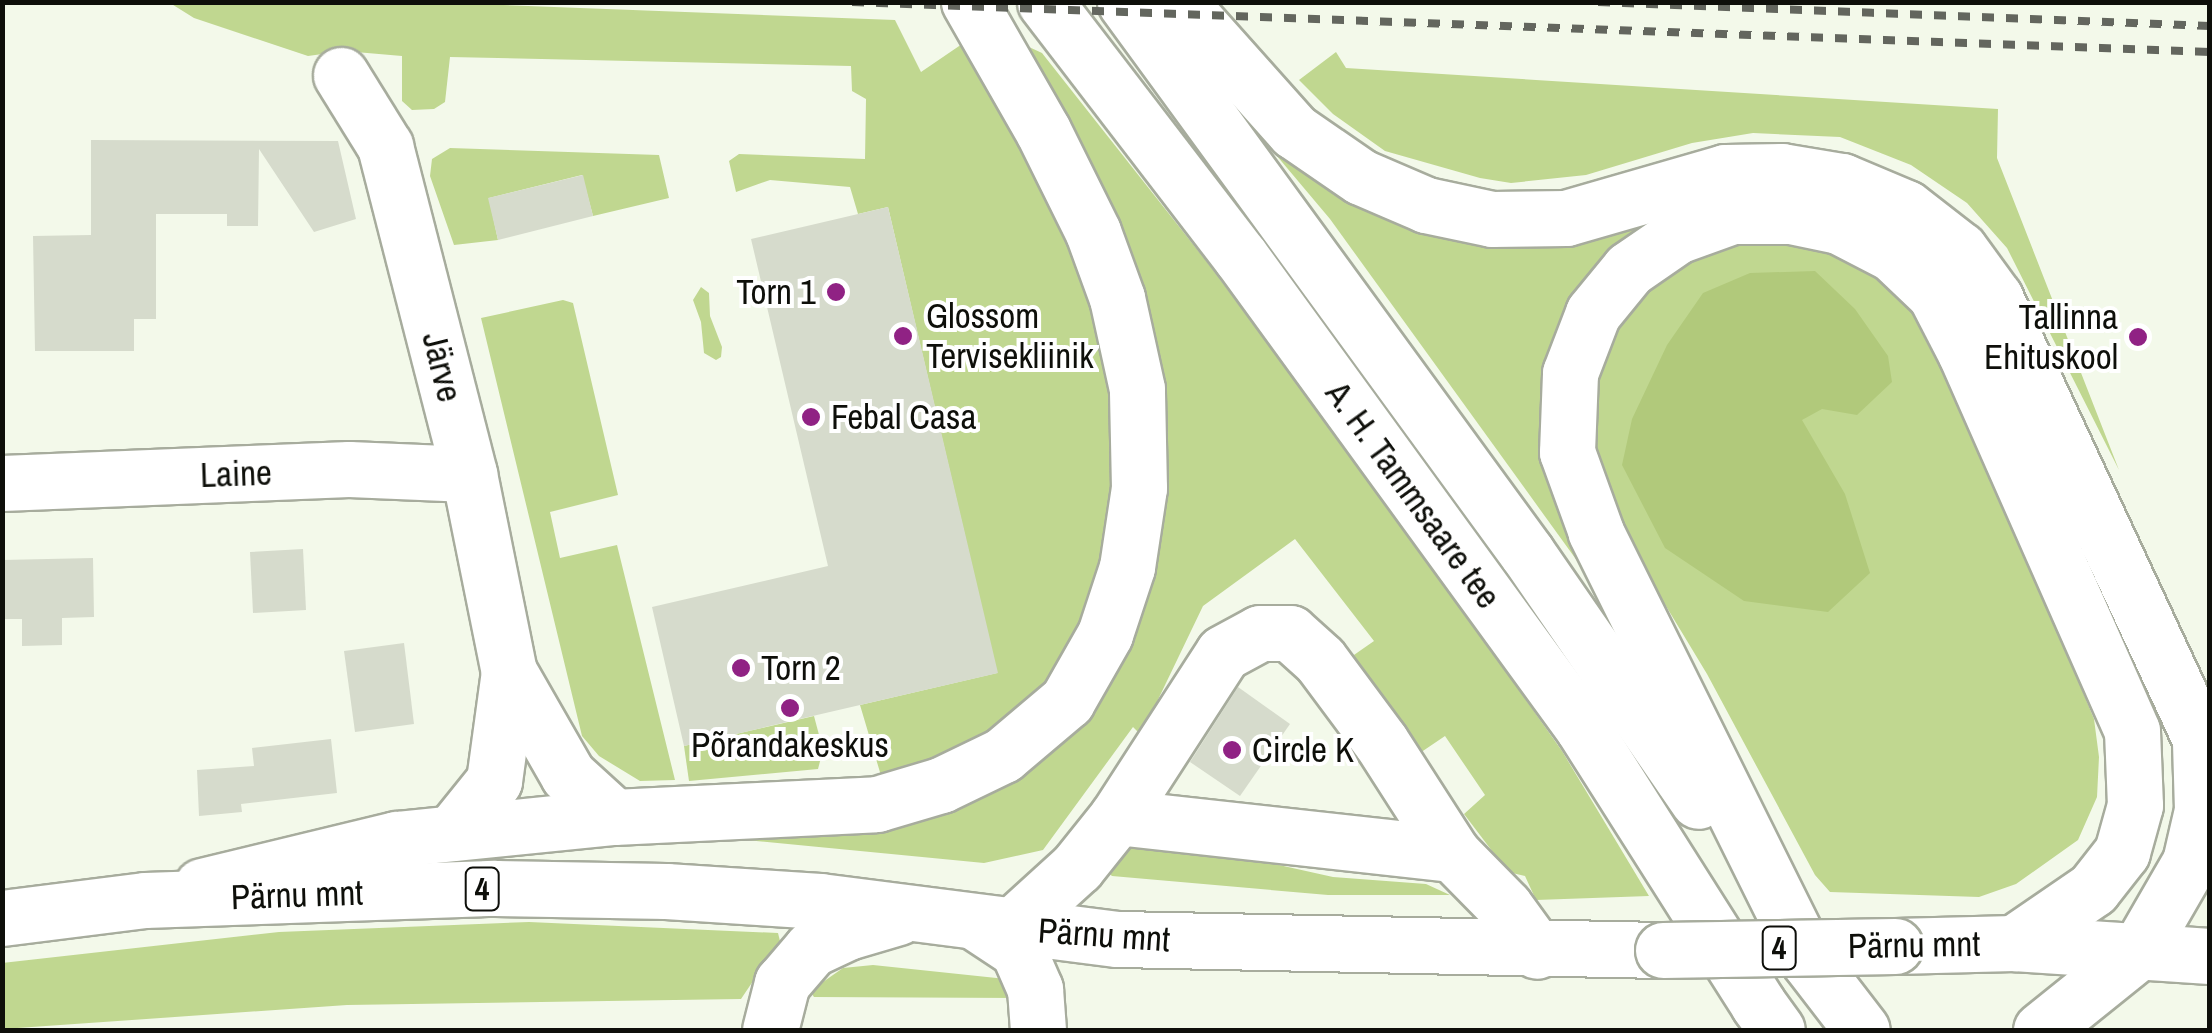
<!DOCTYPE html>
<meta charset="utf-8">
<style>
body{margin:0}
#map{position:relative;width:2212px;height:1033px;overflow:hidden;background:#f3f9ea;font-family:"Archivo Narrow",sans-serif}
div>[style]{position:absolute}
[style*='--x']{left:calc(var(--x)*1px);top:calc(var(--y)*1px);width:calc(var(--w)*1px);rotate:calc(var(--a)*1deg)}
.green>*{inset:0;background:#c0d790}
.forest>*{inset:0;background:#b1c97b}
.building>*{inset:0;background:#d6dbcc}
.roads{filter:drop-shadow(2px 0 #a7ac9d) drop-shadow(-2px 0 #a7ac9d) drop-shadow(0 2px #a7ac9d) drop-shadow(0 -2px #a7ac9d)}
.minor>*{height:55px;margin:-27.5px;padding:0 27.5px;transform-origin:27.5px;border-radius:27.5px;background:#fff}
.major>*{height:55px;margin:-27.5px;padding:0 27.5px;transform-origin:27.5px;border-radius:27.5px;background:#fff}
.highway>*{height:55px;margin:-27.5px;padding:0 27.5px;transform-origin:27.5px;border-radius:27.5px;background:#fff}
.rail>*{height:8px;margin-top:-4px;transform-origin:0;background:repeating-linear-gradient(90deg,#63665e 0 12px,transparent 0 24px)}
.bridges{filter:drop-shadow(2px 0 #a7ac9d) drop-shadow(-2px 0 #a7ac9d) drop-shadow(0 2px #a7ac9d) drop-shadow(0 -2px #a7ac9d)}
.highway-bridge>*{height:55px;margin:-27.5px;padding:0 27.5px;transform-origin:27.5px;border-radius:27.5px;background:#fff}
.dots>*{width:28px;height:28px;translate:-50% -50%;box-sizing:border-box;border:5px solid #fff;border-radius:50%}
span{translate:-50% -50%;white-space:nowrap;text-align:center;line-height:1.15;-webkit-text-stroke:8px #fff;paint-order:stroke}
.shield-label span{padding:2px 8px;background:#fff;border:2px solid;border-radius:8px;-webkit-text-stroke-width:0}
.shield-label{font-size:32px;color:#0e0f0a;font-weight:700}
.poi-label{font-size:35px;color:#0e0f0a}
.right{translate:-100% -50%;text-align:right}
.left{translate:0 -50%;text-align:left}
.street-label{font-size:35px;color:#0e0f0a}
.frame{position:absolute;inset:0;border:5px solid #0e0f0a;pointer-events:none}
</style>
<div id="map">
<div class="green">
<div style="clip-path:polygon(170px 3px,452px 3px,895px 20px,921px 72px,965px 42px,1079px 248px,1120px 414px,1110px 553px,1059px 672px,967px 751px,882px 779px,860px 705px,997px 673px,888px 207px,858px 214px,850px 187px,770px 180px,736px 192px,729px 161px,739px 154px,865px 159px,866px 99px,852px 91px,851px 66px,450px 57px,445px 102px,434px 109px,412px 110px,402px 101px,402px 56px,344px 51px,308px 56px,194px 18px)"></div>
<div style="clip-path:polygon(1016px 41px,1042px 53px,1207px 262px,1392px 510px,1562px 751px,1649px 896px,1536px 900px,1525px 876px,1508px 872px,1464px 814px,1485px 795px,1445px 736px,1411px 759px,1341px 664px,1374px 641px,1295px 539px,1203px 606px,1141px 735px,1133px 727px,1043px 850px,984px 863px,746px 840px,744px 829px,1013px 773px,1162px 486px)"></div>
<div style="clip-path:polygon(1336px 52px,1346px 68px,1998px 109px,1997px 158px,2119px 470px,2007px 248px,1967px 203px,1911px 165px,1840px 137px,1753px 133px,1692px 143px,1586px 175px,1511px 183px,1480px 178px,1385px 151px,1333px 114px,1299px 80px)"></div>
<div style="clip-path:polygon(1206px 72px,1367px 200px,1678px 207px,1569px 314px,1617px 616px,1330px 219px)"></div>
<div style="clip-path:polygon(450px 148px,659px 155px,669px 198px,593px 216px,582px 175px,489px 198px,498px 240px,454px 245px,430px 176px,432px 159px)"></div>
<div style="clip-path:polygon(1790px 239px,1852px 253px,1896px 286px,1932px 329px,2094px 719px,2099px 757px,2097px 797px,2078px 840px,2016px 884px,1979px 897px,1830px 892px,1815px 875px,1707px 674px,1617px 525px,1598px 481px,1589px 405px,1601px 353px,1628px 306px,1671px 267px,1731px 241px)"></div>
<div style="clip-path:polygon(701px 287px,709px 293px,710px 316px,722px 347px,721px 357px,716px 360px,704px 353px,701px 322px,693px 300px)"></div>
<div style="clip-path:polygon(563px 300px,573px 303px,618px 495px,550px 512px,560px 558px,617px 545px,675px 780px,640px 781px,599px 756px,582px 736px,481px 318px)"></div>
<div style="clip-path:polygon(814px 716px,823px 750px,818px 769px,689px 781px,684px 746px)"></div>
<div style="clip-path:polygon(1217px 840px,1279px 865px,1333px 877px,1426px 884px,1450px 895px,1328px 895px,1112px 876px,1101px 866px,1128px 843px)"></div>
<div style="clip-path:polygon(529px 922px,778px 933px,780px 941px,741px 999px,347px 1005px,3px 1029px,2px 963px,279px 932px)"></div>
<div style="clip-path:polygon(873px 965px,1006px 979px,1020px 998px,814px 997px,810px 991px,843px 968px)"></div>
</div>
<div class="forest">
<div style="clip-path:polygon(1815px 271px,1855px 309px,1888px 356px,1892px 382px,1857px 415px,1822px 409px,1802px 420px,1845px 494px,1870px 573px,1828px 612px,1744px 601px,1665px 548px,1622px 465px,1632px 419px,1667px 345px,1703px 293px,1750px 273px)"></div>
</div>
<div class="building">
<div style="clip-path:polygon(91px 140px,338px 141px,356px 219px,314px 232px,259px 149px,258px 226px,227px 226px,227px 214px,156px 214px,156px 319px,134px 319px,134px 351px,35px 351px,33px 236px,91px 235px)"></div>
<div style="clip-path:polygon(583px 175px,593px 216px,498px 240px,488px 198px)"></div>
<div style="clip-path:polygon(888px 207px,998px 673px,684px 746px,652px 607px,828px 566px,751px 239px)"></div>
<div style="clip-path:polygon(303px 549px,306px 610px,253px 613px,250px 552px)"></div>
<div style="clip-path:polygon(93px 558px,94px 617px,62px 618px,62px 645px,22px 646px,22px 619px,2px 619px,2px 560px)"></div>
<div style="clip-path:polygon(404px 643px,414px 724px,355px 732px,344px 651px)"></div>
<div style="clip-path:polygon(1238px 687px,1290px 724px,1240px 796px,1190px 762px)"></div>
<div style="clip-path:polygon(331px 739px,337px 793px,241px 804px,242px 812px,199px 816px,197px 770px,254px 766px,252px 748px)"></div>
</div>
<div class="roads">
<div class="minor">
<div style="--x:341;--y:75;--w:84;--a:58.2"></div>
<div style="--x:385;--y:146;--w:339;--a:75.6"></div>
<div style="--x:469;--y:474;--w:202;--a:78.6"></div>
<div style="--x:509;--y:672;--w:119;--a:60.2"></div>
<div style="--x:568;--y:775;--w:62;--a:42.4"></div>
<div style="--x:2;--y:483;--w:347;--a:-2.3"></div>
<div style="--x:349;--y:469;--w:120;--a:2.4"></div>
<div style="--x:1117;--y:817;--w:195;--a:-57.1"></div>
<div style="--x:1223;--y:653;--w:42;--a:-28.4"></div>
<div style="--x:1260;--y:633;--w:30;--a:0"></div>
<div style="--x:1290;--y:633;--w:40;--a:42"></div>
<div style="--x:1320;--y:660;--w:102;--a:53.4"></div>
<div style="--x:1381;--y:742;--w:133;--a:57.3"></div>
<div style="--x:452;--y:833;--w:67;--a:-51.1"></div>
<div style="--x:494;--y:781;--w:110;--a:-82.2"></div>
<div style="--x:1010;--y:928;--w:91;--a:-42.3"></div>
<div style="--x:1077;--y:867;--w:64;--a:-51.3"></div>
<div style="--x:1117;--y:817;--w:338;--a:6.3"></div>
<div style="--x:1453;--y:854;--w:74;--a:45.5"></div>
<div style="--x:1505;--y:907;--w:54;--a:54"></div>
</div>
<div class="major">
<div style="--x:1045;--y:2;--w:320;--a:52.5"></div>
<div style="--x:1240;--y:256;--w:583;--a:53.99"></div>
<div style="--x:1583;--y:728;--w:327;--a:57.6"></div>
<div style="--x:1125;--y:2;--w:682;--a:53.89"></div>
<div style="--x:1527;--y:553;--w:301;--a:55.4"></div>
<div style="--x:1179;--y:2;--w:173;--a:48.3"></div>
<div style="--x:1294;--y:131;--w:81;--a:34.5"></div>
<div style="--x:1361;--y:177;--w:71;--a:23.3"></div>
<div style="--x:1426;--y:205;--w:67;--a:12"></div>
<div style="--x:1492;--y:219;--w:74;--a:-0.8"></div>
<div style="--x:1566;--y:218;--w:166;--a:-16.1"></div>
<div style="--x:1725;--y:172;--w:57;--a:-1"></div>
<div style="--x:1782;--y:171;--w:61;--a:9.5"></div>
<div style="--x:1842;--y:181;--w:69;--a:22.9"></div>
<div style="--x:1906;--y:208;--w:68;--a:37.9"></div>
<div style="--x:1960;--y:250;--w:59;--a:53.9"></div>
<div style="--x:1995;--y:298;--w:510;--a:65.04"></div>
<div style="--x:202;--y:886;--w:200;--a:-13.6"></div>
<div style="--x:396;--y:839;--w:219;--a:-5.8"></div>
<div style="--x:614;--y:817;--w:263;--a:-2.8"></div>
<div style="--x:877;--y:804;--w:67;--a:-16.5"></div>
<div style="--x:941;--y:785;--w:69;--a:-25.8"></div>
<div style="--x:1003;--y:755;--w:84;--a:-40.2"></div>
<div style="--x:1067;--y:701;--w:77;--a:-60.4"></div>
<div style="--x:1105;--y:634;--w:71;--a:-71.8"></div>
<div style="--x:1127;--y:567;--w:80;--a:-81.4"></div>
<div style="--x:1139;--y:488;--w:99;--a:-91.2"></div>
<div style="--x:1137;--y:389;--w:93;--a:-102.4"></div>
<div style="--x:1117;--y:298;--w:70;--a:-110"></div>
<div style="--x:1093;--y:232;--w:113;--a:-116.3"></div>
<div style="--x:1043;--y:131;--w:149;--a:-119.8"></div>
<div style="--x:1895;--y:946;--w:119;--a:-1.4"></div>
<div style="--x:2014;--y:943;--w:196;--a:3.8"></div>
<div style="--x:1808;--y:960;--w:478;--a:-116.4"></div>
<div style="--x:1596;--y:532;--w:85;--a:-109.9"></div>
<div style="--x:1567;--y:452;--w:79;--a:-87.8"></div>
<div style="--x:1570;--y:373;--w:64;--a:-69"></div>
<div style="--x:1593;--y:313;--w:57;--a:-50.7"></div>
<div style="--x:1629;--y:269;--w:58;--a:-34.5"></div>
<div style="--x:1677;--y:236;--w:59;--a:-20"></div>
<div style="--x:1732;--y:216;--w:59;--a:0"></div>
<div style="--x:1791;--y:216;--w:49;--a:11.8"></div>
<div style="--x:1839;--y:226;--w:61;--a:27.4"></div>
<div style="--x:1893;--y:254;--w:58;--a:43.6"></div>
<div style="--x:1935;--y:294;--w:65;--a:62.7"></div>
<div style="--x:1965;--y:352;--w:414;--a:66.2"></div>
<div style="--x:2132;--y:731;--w:74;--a:87.7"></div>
<div style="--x:2135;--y:805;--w:49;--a:105.5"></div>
<div style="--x:2122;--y:852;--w:47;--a:128.1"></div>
<div style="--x:2093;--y:889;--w:96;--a:145.6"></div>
<div style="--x:2041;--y:1030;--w:124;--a:-38.8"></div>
<div style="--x:2138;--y:952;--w:104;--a:-60"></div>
<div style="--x:2190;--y:862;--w:53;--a:-77"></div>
<div style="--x:2202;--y:810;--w:68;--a:-91.7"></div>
</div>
<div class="highway">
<div style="--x:2;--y:918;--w:144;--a:-7.2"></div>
<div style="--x:145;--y:900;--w:350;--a:-2"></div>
<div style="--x:495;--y:888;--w:171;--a:1"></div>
<div style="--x:666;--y:891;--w:154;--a:3.7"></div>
<div style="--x:820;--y:901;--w:300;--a:7.3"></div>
<div style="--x:1118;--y:939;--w:545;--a:1.16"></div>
<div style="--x:977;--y:923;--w:49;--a:33.4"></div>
<div style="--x:1018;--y:950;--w:43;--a:66.4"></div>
<div style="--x:1035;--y:989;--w:41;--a:85.8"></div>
<div style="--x:1808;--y:960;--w:88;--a:52.4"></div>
<div style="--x:1758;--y:1004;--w:32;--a:54"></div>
<div style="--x:770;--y:1030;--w:49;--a:-75.7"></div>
<div style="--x:782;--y:983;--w:45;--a:-49.5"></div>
<div style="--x:811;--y:949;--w:40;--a:-25"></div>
<div style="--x:847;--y:932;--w:53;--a:-16.4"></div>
</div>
</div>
<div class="rail">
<div style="--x:852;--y:2;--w:1359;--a:2.11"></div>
<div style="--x:1598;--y:2;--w:612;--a:2.25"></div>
</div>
<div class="bridges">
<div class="highway-bridge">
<div style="--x:1663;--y:950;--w:232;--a:-1"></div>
</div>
</div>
<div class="dots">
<div style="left:836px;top:292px;background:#902284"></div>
<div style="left:903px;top:336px;background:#902284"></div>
<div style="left:2138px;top:337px;background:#902284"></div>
<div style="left:811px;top:417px;background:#902284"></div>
<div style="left:741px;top:668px;background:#902284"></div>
<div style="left:790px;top:708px;background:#902284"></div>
<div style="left:1232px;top:750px;background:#902284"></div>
</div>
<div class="shield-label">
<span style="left:482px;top:889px">4</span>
<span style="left:1779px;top:948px">4</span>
</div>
<div class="poi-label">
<span class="right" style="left:816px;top:292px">Torn 1</span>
<span class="left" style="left:926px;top:336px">Glossom<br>Tervisekliinik</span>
<span class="right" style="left:2118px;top:337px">Tallinna<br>Ehituskool</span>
<span class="left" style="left:831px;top:417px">Febal Casa</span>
<span class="left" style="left:761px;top:668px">Torn 2</span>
<span style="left:790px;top:745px">Põrandakeskus</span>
<span class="left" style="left:1252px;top:750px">Circle K</span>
</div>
<div class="street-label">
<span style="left:442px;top:367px;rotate:76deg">Järve</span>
<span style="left:236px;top:474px;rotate:-2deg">Laine</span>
<span style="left:1413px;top:495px;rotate:54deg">A. H. Tammsaare tee</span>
<span style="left:297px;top:895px;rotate:-2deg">Pärnu mnt</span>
<span style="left:1104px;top:935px;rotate:4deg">Pärnu mnt</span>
<span style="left:1914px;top:945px;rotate:-1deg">Pärnu mnt</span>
</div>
<div class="frame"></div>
</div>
